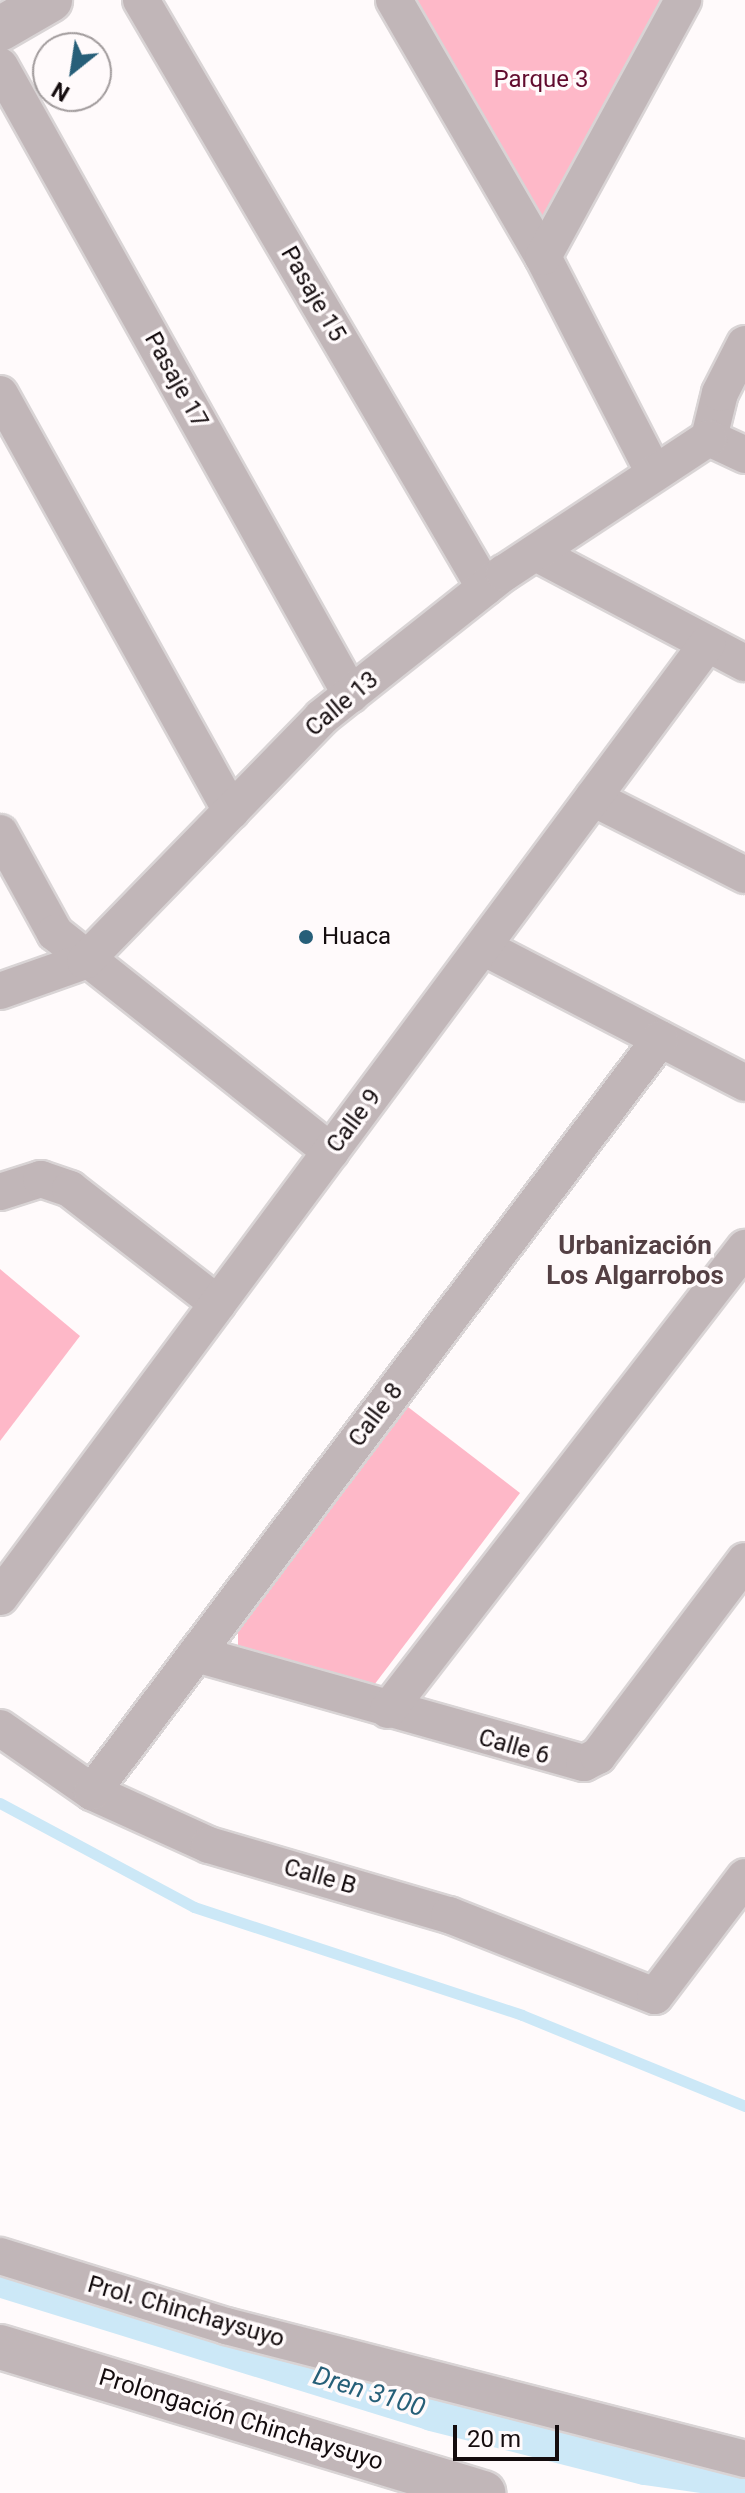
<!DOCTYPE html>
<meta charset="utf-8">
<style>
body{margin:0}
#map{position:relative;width:745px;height:2493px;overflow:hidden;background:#fffafb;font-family:Roboto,sans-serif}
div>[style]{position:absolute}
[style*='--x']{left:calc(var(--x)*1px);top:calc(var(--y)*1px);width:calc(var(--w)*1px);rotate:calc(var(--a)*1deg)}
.green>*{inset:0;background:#feb8c8}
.stream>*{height:11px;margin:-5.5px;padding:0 5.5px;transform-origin:5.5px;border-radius:5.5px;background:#cce8f7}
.canal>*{height:38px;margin:-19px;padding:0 19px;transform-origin:19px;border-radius:19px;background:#cce8f7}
.roads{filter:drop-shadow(2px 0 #d9d4d5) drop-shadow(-2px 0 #d9d4d5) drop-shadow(0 2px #d9d4d5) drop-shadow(0 -2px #d9d4d5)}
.minor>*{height:36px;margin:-18px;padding:0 18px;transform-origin:18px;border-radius:18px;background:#c1b6b8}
.tertiary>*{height:44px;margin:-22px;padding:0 22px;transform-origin:22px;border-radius:22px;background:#c1b6b8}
.dots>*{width:22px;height:22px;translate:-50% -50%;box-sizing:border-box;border:4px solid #fffafb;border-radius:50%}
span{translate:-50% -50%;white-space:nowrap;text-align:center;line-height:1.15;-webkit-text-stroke:7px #fffafb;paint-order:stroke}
.park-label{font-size:24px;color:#610a2d}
.street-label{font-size:24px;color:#140c0e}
.poi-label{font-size:24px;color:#140c0e}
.left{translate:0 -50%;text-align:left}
.neighbourhood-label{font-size:26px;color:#544044;font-weight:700}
.water-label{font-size:26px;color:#265f78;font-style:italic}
.north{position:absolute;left:32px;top:32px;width:80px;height:80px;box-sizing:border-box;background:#fffafb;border:2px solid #a19b9c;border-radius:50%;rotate:210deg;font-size:22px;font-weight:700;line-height:32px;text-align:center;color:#140c0e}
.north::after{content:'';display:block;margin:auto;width:28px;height:36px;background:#275f79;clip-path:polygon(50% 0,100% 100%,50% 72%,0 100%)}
.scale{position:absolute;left:453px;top:2425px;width:106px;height:36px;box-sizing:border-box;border:4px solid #140c0e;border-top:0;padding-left:10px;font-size:24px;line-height:28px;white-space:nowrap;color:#140c0e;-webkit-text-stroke:6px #fffafb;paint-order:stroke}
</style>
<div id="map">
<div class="green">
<div style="clip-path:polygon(406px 0,672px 0,543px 239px)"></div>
<div style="clip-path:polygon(0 1269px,80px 1336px,0 1441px)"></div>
<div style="clip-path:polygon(408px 1407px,520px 1493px,371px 1689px,238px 1648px,238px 1632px)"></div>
</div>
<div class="stream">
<div style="--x:0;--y:1803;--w:220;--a:28.2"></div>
<div style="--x:194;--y:1907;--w:345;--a:18.2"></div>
<div style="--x:522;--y:2015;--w:241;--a:22.2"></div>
</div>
<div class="canal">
<div style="--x:0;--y:2278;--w:452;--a:17.2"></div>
<div style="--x:432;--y:2412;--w:220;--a:14.2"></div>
<div style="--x:645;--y:2466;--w:101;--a:8"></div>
</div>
<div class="roads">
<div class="minor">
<div style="--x:141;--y:0;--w:681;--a:59.67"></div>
<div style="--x:394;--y:0;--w:297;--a:59.9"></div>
<div style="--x:543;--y:257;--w:241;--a:62.8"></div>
<div style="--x:0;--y:66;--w:720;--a:60.84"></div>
<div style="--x:543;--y:257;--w:293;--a:-61.4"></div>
<div style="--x:0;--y:394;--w:477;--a:61"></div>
<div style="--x:709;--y:438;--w:46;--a:-76.3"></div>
<div style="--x:720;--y:393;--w:55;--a:-63"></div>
<div style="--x:709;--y:438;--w:40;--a:25"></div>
<div style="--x:536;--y:553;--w:236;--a:27.8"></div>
<div style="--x:593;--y:798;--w:170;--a:26.9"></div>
<div style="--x:0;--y:833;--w:114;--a:61.2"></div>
<div style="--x:55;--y:933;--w:352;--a:38.4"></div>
<div style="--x:483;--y:947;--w:295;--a:27.4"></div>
<div style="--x:0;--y:991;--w:90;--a:-19.4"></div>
<div style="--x:85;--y:961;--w:340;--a:-45.8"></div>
<div style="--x:322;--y:717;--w:232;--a:-38.4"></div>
<div style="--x:504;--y:573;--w:245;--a:-33.4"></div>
<div style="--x:0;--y:1192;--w:43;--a:-17.6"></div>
<div style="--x:41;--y:1179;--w:31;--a:19"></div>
<div style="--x:70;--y:1189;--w:187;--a:37.8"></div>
<div style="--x:0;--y:1597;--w:1187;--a:-53.43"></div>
<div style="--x:196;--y:1654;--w:403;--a:15.7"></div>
<div style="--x:584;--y:1763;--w:16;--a:-27"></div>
<div style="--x:598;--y:1756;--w:244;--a:-53"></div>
<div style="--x:388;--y:1710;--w:584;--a:-52.31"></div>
<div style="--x:0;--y:1728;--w:112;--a:34.8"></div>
<div style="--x:92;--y:1792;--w:128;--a:24.4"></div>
<div style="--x:209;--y:1845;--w:250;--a:16.3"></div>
<div style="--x:449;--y:1915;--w:221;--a:21.5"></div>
<div style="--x:655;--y:1996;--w:149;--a:-52.9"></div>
<div style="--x:92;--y:1792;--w:943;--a:-52.97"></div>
<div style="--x:0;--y:2256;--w:237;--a:17.2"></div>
<div style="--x:226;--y:2326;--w:536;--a:14.37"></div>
</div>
<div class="tertiary">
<div style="--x:0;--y:29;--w:58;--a:-30.1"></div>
<div style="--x:0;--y:2347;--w:505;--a:16.82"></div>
</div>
</div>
<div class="dots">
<div style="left:306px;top:937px;background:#275f79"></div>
</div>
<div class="park-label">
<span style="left:541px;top:80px">Parque 3</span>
</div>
<div class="street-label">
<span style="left:313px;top:294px;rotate:60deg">Pasaje 15</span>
<span style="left:176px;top:380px;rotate:61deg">Pasaje 17</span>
<span style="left:342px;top:704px;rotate:-40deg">Calle 13</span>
<span style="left:354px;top:1121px;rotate:-53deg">Calle 9</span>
<span style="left:376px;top:1415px;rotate:-53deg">Calle 8</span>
<span style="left:514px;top:1747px;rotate:16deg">Calle 6</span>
<span style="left:320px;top:1877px;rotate:16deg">Calle B</span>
<span style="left:186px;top:2312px;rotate:16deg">Prol. Chinchaysuyo</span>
<span style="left:241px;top:2420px;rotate:17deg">Prolongación Chinchaysuyo</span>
</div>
<div class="poi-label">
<span class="left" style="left:322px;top:937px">Huaca</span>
</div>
<div class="neighbourhood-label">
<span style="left:635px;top:1261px">Urbanización<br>Los Algarrobos</span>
</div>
<div class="water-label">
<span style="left:369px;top:2392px;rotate:17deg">Dren 3100</span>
</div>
<div class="north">N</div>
<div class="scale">20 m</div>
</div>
